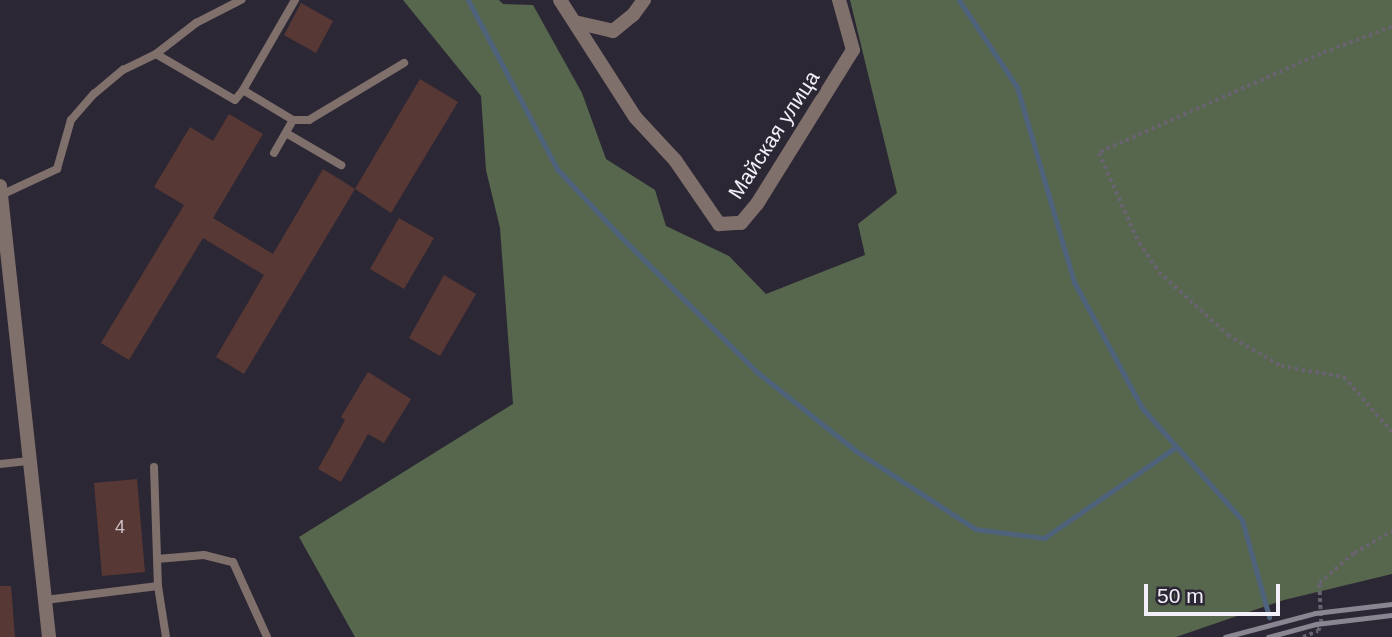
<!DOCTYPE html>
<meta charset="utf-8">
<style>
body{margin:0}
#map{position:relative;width:1392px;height:637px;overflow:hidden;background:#2c2734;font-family:Helvetica,sans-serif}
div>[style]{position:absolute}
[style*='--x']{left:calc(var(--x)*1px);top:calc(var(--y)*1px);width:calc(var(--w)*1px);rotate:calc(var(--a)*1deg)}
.forest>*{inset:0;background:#56674d}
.stream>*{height:5px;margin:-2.5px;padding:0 2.5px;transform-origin:2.5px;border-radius:2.5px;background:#50637d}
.building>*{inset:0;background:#583834}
.path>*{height:3.5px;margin-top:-1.75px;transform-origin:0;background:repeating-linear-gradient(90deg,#68636f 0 3.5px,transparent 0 7px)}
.lane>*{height:8px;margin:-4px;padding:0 4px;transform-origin:4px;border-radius:4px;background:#80706c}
.street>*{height:14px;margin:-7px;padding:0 7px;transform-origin:7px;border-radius:7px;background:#80706c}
.rail>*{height:5px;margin:-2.5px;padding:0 2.5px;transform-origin:2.5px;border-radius:2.5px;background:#898591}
span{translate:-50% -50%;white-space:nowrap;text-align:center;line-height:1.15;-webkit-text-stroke:6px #2c2734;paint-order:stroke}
.number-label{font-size:18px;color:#ccc1c7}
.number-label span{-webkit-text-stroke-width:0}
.street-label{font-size:21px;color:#f2eff8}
.scale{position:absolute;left:1144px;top:584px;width:136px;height:32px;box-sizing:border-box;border:4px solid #f2eff8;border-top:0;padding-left:9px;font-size:21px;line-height:24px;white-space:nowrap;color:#f2eff8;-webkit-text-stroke:5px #2c2734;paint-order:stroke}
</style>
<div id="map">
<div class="forest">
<div style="clip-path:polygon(403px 0,499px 0,503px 4px,533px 5px,582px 93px,606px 159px,655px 190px,666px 226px,729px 256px,766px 294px,865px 255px,858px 224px,897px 193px,850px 0,1392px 0,1392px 574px,1284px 600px,1176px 637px,355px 637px,299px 537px,513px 404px,500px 228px,486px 170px,481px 96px)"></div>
</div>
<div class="stream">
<div style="--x:468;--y:0;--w:191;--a:62.2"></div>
<div style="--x:557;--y:169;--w:92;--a:46.8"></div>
<div style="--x:620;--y:236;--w:193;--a:44.8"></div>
<div style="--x:757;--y:372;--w:127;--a:38.6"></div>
<div style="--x:856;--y:451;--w:142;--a:33.2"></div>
<div style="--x:975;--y:529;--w:70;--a:7.4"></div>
<div style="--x:1044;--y:538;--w:160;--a:-34.6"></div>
<div style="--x:959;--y:0;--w:105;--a:56.3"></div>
<div style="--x:1017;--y:87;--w:203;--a:73.7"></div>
<div style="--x:1074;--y:282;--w:143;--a:61.6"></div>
<div style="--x:1142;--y:408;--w:150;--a:48.2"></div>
<div style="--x:1242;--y:520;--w:101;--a:74.4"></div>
</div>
<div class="building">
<div style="clip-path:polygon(301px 3px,333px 21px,316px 53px,284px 35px)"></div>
<div style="clip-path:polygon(420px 79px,458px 102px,391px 213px,355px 189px)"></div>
<div style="clip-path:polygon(229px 114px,263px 134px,213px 218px,273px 254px,323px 169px,355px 189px,244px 374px,216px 357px,264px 275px,203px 238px,129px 360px,101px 343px,184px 205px,154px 187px,190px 127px,213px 141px)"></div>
<div style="clip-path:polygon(399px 218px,434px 238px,404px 289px,370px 269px)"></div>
<div style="clip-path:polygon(444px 275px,476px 294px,440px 356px,409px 338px)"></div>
<div style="clip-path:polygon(368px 372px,411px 399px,384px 443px,368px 434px,341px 482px,318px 469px,345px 420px,341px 417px)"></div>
<div style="clip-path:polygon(137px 479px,145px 572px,102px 576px,94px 483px)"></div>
<div style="clip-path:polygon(0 586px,11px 586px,15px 637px,0 637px)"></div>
</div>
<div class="path">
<div style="--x:1392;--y:27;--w:76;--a:159.2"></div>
<div style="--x:1321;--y:54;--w:243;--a:156"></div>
<div style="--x:1099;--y:153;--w:98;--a:66"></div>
<div style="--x:1139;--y:243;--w:35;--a:55"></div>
<div style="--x:1159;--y:272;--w:93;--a:42.4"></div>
<div style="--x:1228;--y:335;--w:61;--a:30.3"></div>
<div style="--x:1281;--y:366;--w:64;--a:9.9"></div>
<div style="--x:1344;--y:377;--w:73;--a:48.9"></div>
<div style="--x:1303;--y:637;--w:16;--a:-22"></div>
<div style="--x:1318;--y:631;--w:9;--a:-69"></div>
<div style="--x:1321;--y:623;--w:40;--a:-92.9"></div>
<div style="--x:1319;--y:583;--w:46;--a:-40.6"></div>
<div style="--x:1354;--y:553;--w:44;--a:-30.1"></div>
</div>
<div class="lane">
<div style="--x:156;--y:54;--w:51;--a:-37.8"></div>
<div style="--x:196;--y:23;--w:51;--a:-27.1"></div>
<div style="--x:243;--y:90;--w:104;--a:-60"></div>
<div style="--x:293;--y:120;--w:16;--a:0"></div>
<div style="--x:309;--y:120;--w:111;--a:-31"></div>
<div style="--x:286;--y:133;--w:64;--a:30.2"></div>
<div style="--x:1;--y:195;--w:62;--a:-24.9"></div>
<div style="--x:57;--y:169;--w:51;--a:-74.1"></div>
<div style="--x:71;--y:120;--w:35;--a:-49"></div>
<div style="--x:94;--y:94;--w:38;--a:-40"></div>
<div style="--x:123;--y:70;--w:37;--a:-26"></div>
<div style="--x:156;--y:54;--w:91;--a:30.2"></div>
<div style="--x:235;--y:100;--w:13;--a:-51"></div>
<div style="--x:243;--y:90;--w:58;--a:31"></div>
<div style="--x:293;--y:120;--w:38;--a:120"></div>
<div style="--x:0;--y:464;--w:30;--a:-6"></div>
<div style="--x:154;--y:467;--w:119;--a:88.1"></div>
<div style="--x:157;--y:559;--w:47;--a:-4.9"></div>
<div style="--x:204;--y:555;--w:30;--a:14"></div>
<div style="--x:233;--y:562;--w:82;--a:65.6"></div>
<div style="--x:45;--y:600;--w:114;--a:-7.1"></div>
<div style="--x:158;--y:586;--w:52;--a:81.1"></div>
</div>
<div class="street">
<div style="--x:560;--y:0;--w:139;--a:57.3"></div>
<div style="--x:635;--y:117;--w:59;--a:47.1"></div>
<div style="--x:675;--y:160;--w:78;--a:55.5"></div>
<div style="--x:719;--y:224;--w:22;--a:-3"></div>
<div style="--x:741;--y:223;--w:25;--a:-50"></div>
<div style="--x:757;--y:204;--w:181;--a:-58.1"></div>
<div style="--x:853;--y:50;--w:52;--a:-105.6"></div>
<div style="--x:579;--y:23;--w:35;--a:13"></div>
<div style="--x:613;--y:31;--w:26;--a:-39"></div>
<div style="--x:633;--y:15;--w:19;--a:-54"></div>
<div style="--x:0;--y:186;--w:454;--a:83.8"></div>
</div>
<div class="rail">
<div style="--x:1225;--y:637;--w:93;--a:-14.9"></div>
<div style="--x:1315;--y:613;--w:78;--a:-6.7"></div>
<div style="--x:1268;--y:637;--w:50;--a:-15.2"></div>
<div style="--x:1316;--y:624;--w:77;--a:-6.8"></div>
</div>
<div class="number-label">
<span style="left:120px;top:527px">4</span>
</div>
<div class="street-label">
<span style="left:774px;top:135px;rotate:-57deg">Майская улица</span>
</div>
<div class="scale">50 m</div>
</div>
